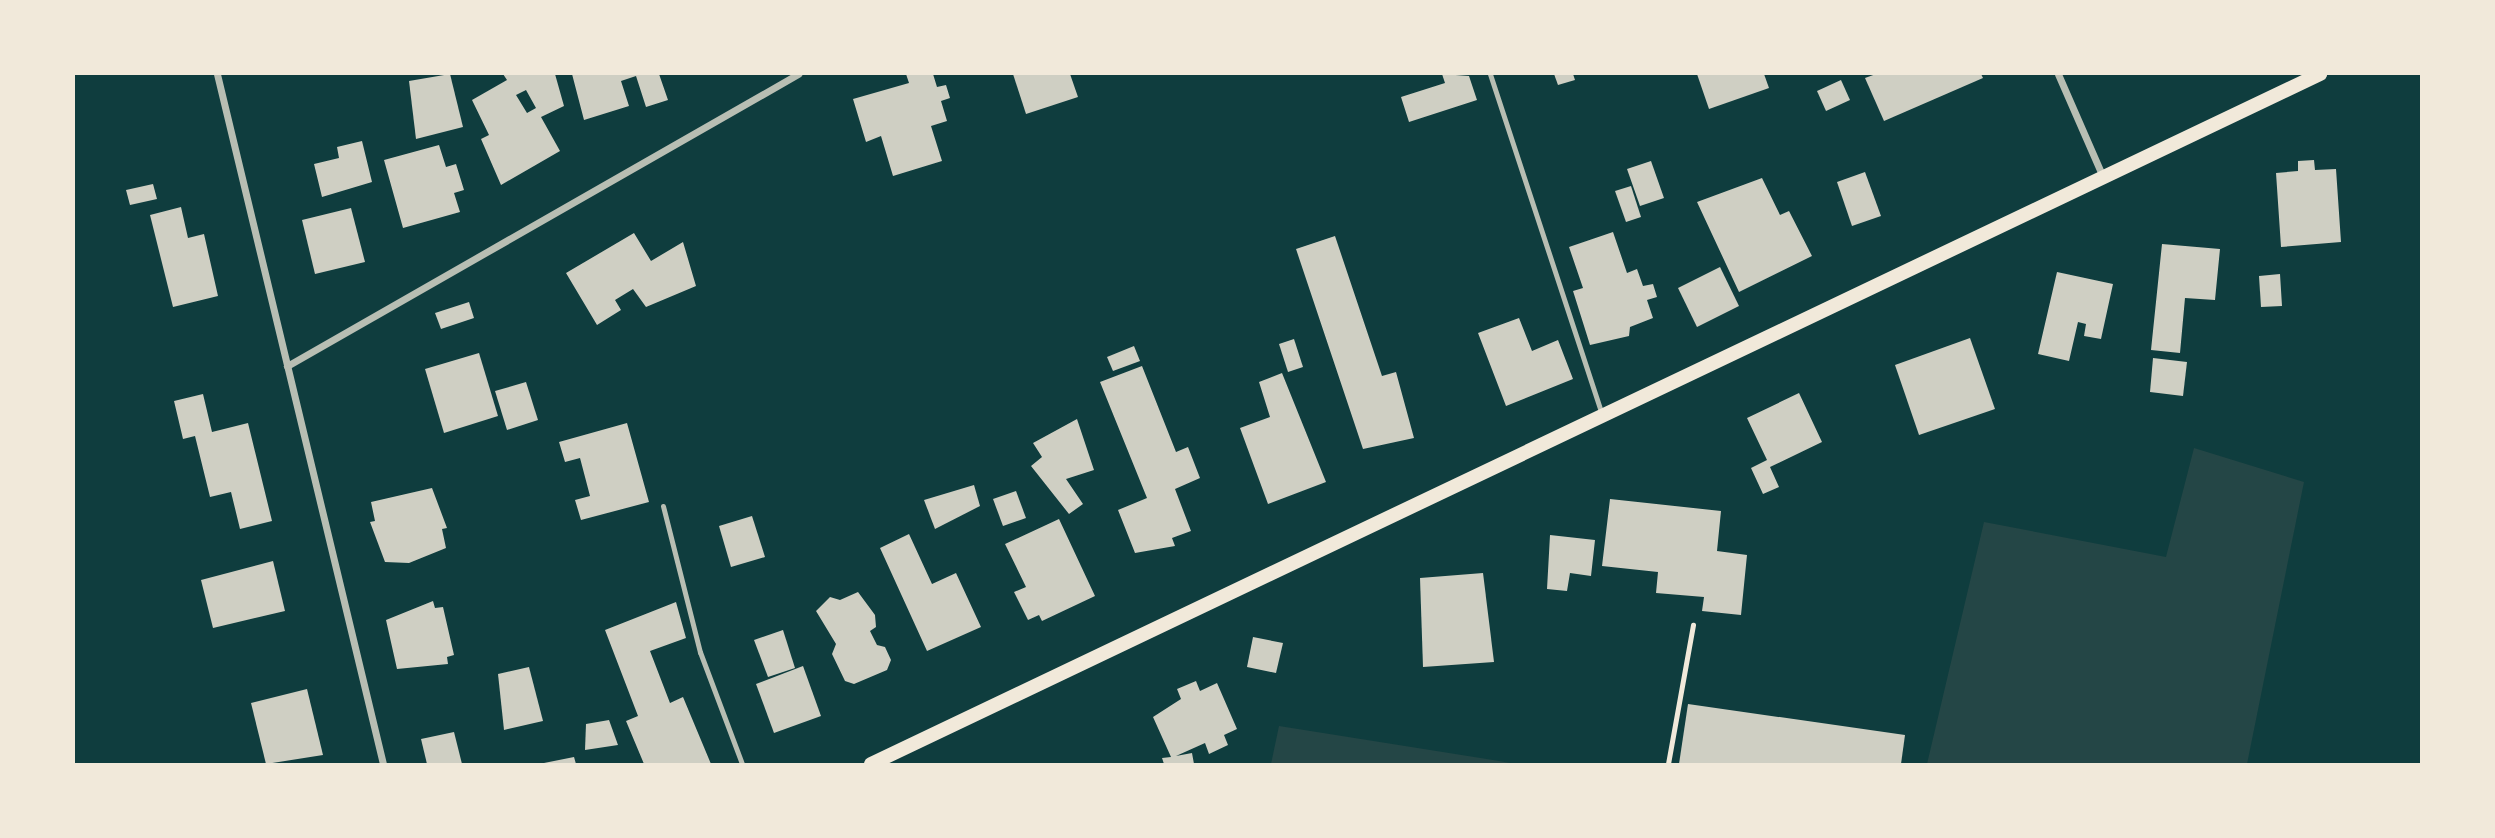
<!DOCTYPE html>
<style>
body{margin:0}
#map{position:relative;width:2495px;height:838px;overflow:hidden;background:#0f3d3e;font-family:"Fira Sans",sans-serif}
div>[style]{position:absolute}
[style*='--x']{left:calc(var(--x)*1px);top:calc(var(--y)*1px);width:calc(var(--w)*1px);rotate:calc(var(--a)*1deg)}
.green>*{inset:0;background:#244646}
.building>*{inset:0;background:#cfcfc3}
.path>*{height:4.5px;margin:-2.25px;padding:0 2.25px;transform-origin:2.25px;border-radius:2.25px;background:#f1e9da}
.service>*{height:5px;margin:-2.5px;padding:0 2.5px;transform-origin:2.5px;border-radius:2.5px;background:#b8beb3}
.minor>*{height:7px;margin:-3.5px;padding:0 3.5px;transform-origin:3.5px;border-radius:3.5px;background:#b8beb3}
.secondary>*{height:14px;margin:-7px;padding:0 7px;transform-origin:7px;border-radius:7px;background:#f1e9da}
span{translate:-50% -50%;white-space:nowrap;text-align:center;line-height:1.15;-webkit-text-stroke:5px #f1e9da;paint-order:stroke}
.frame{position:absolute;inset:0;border:75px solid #f1e9da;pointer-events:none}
</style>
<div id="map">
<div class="green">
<div style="clip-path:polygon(2194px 448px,2304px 482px,2247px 764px,1927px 764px,1984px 522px,2166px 557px)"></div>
<div style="clip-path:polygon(1279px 726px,1493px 760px,1516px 764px,1271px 764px)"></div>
</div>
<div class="building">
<div style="clip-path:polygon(450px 74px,463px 127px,416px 139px,409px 81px)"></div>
<div style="clip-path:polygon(evenodd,503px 74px,555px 74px,564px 106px,541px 117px,560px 151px,501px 185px,481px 139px,489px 135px,472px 100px,507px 80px,503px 74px,526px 90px,536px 108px,527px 113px,516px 95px,526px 90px)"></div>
<div style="clip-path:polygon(572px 74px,659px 74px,668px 100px,646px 107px,636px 76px,621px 81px,629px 106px,584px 120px)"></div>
<div style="clip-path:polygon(906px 74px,933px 74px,937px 87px,946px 85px,950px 98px,941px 101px,947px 121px,931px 126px,942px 161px,893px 176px,881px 136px,866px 142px,853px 99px,909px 83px)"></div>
<div style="clip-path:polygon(1013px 74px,1070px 74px,1078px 97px,1026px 114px)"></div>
<div style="clip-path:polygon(1442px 74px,1469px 76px,1477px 100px,1409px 122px,1401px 97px,1445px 83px)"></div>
<div style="clip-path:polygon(1554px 74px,1573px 74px,1575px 80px,1558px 85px)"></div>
<div style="clip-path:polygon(1697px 74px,1764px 74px,1769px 88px,1709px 109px)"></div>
<div style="clip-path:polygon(1876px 74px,1981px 74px,1983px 78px,1884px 121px,1865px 78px)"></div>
<div style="clip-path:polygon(1841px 80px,1850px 100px,1826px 111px,1817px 91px)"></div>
<div style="clip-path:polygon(362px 141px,372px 182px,322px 197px,314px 164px,339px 158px,337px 147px)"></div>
<div style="clip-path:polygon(439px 145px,446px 167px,456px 164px,464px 190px,454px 193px,460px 212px,403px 228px,384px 160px)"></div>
<div style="clip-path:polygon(2314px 160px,2315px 170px,2336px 169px,2341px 242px,2281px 247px,2276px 173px,2298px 171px,2298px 161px)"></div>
<div style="clip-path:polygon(1651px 161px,1664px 198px,1640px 206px,1627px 169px)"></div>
<div style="clip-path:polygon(1865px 172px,1881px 216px,1852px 226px,1837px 182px)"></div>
<div style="clip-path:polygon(1762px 178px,1780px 215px,1789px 211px,1812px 256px,1739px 292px,1697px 202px)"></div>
<div style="clip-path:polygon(153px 184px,157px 199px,130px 205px,126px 190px)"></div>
<div style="clip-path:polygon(1631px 186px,1641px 217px,1626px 222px,1615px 191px)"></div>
<div style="clip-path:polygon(181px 207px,188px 238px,204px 234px,218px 296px,173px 307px,150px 215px)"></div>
<div style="clip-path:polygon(351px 208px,365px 262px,315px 274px,302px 220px)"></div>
<div style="clip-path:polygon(1613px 232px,1627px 273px,1637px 269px,1643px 286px,1653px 284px,1657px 297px,1647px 300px,1653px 318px,1630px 327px,1629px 336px,1590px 345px,1573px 291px,1583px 288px,1569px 247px)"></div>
<div style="clip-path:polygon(634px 233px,651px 261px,683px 242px,696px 286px,646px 307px,633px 289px,615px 300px,621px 310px,597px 325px,566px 273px)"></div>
<div style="clip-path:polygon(1335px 236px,1382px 376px,1396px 372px,1414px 438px,1363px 449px,1296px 249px)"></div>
<div style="clip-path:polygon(2162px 244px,2220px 249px,2215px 300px,2185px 298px,2180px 353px,2151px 350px)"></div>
<div style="clip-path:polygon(1720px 267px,1739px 306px,1697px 327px,1678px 288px)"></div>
<div style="clip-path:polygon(2057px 272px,2113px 284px,2101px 339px,2084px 336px,2086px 324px,2078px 322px,2069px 361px,2038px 354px)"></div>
<div style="clip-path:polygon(2280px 274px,2282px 306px,2261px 307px,2259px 276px)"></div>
<div style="clip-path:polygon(469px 302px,474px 318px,441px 329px,435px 313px)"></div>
<div style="clip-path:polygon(1519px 318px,1532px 351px,1558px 340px,1573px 379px,1506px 406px,1478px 333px)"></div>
<div style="clip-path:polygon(1970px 338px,1995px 409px,1919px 435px,1895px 365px)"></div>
<div style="clip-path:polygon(1294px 339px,1303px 367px,1288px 372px,1279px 344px)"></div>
<div style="clip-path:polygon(1134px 346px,1140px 361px,1113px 371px,1107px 357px)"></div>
<div style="clip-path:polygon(479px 353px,498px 416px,444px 433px,425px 369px)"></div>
<div style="clip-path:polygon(2153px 358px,2187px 362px,2183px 396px,2150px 392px)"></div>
<div style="clip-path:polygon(1142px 366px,1176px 452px,1188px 447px,1200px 478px,1175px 489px,1191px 531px,1172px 538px,1175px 546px,1135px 553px,1118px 510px,1147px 498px,1100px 382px)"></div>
<div style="clip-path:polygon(1282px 373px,1326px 482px,1268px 504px,1240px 428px,1270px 417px,1259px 382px)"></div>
<div style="clip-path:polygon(526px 382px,538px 420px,507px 430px,495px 391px)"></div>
<div style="clip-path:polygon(1799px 393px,1822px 442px,1770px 467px,1779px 487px,1763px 494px,1751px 468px,1767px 460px,1747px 418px)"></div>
<div style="clip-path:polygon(203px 394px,212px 432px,248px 423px,272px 521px,240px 529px,231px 492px,210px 497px,195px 436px,183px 439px,174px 401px)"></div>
<div style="clip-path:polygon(1077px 419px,1094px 470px,1066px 479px,1083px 504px,1069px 514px,1031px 466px,1042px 457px,1033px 443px)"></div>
<div style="clip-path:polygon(627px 423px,649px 502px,581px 520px,575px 500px,590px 496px,580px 458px,565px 462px,559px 442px)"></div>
<div style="clip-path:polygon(974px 485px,980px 506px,935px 529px,924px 500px)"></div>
<div style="clip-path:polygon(432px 488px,447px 528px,442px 529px,446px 548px,409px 563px,385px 562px,370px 522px,375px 521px,371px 502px)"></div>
<div style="clip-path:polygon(1016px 491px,1026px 518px,1003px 526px,993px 499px)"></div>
<div style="clip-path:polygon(1610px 499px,1721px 511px,1717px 551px,1747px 555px,1741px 615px,1702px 611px,1704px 597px,1656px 593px,1658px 572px,1602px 566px)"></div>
<div style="clip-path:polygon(752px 516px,765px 557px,731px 567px,719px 526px)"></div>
<div style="clip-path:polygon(1059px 519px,1095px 596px,1042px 621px,1039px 615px,1028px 620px,1014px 592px,1026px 587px,1005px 544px)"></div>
<div style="clip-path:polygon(909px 534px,932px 584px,956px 573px,981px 627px,927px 651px,880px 548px)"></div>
<div style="clip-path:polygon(1550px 535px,1595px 540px,1591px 576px,1570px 573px,1567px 591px,1547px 589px)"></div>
<div style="clip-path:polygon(273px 561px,285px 611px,213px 628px,201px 580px)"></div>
<div style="clip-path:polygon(1483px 573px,1494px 662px,1423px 667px,1420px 578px)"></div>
<div style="clip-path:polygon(858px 592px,875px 615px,876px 627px,870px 631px,877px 645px,885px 647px,891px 660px,887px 670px,854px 684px,845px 681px,832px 654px,836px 644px,816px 611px,830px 597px,840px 600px)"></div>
<div style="clip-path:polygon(433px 601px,435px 608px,443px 607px,454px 655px,447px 657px,448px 664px,397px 669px,386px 620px)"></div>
<div style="clip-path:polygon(676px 602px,686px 638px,650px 651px,670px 703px,683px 697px,711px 764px,644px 764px,626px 721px,638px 716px,605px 630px)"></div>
<div style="clip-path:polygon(783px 630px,795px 668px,768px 677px,754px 640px)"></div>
<div style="clip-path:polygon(1253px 637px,1283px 643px,1276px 673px,1247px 667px)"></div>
<div style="clip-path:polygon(803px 666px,821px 716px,774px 733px,756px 684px)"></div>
<div style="clip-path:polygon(529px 667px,543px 721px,504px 730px,498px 674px)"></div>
<div style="clip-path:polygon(1196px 681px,1200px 691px,1217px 683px,1237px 729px,1224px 735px,1228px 745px,1209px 754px,1205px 743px,1176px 756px,1192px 753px,1194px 764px,1164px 764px,1162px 758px,1171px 757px,1153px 717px,1181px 699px,1177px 689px)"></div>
<div style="clip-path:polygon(307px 689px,323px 755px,266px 764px,251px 703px)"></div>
<div style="clip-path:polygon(1688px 704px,1905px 735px,1901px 764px,1679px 764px)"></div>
<div style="clip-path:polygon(609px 720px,618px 745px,585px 750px,586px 724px)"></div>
<div style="clip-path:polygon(454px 732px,462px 764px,427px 764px,421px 739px)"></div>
<div style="clip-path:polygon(574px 757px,576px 764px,544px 764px,544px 763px)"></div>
</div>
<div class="path">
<div style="--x:1668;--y:764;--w:141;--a:-79.8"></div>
</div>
<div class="service">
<div style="--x:1490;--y:74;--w:359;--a:71.8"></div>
<div style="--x:663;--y:506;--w:151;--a:75.8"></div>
<div style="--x:700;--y:652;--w:120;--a:69.4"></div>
</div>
<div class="minor">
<div style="--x:217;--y:74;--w:710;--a:76.47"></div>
<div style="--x:2058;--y:74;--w:112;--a:66.4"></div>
<div style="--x:287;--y:366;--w:589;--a:-29.74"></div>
</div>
<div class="secondary">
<div style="--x:871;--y:764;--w:1605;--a:-25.46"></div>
</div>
<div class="frame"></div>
</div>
